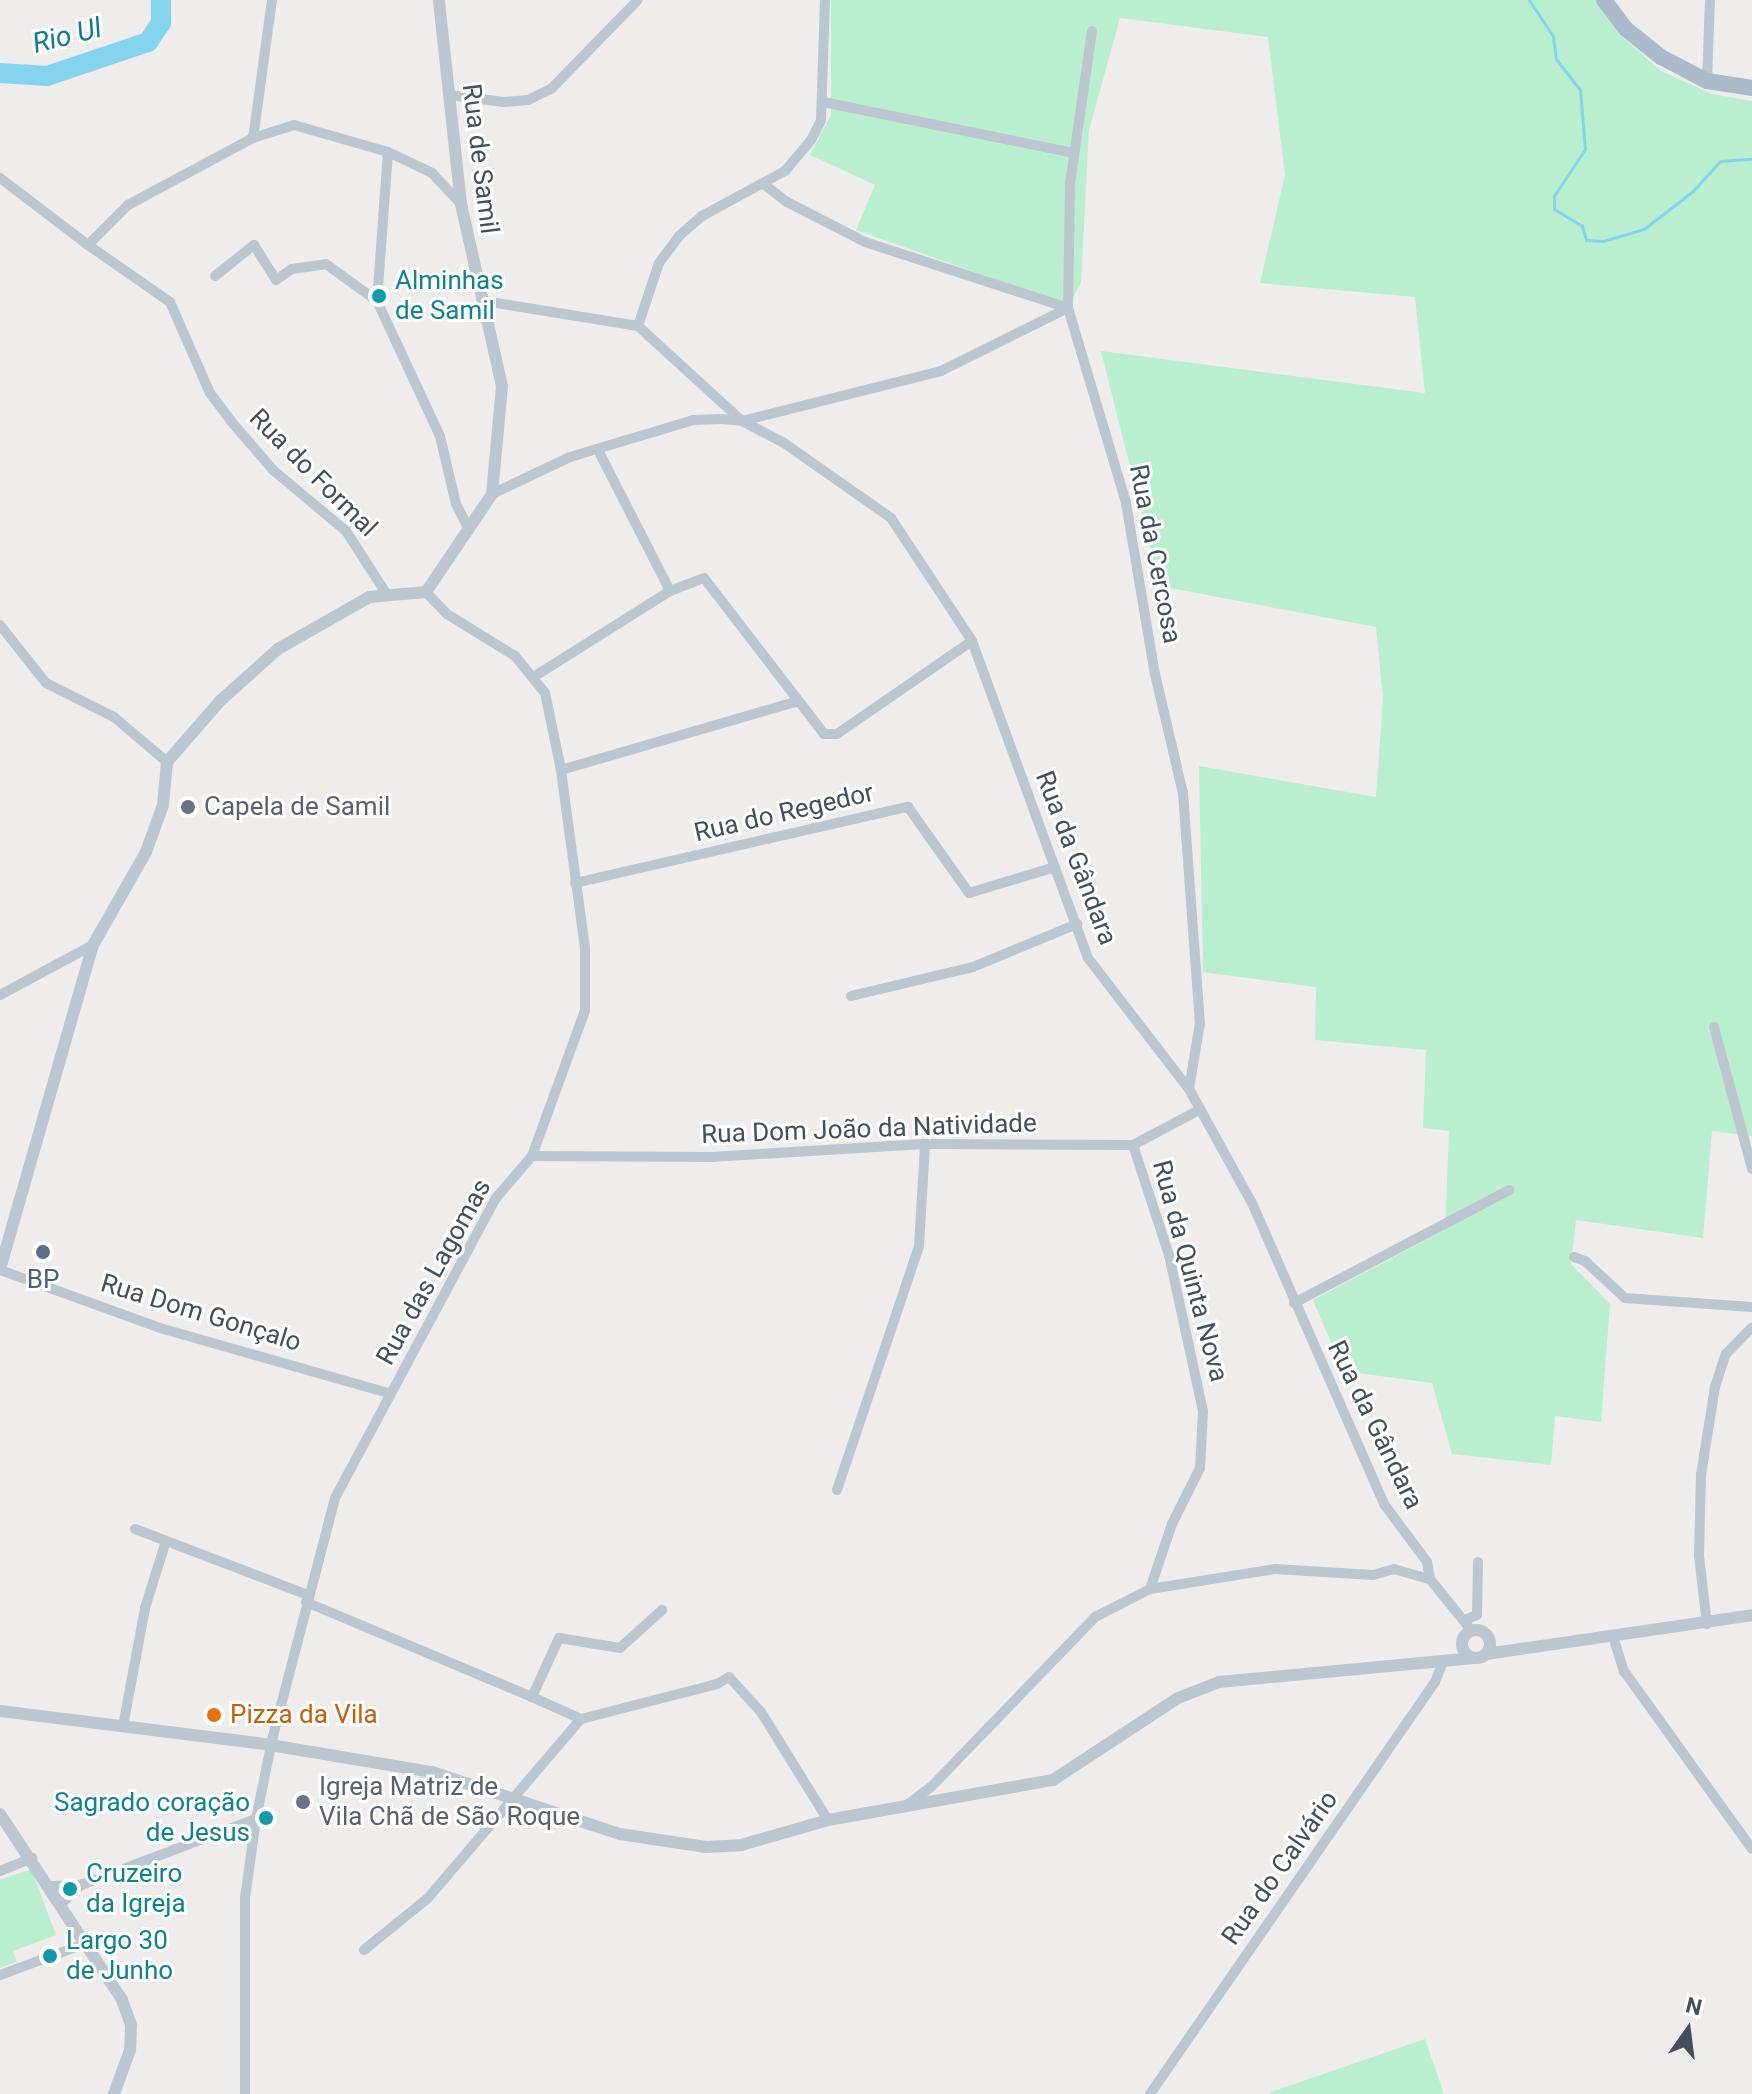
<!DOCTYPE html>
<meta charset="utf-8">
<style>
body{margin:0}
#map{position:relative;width:1752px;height:2094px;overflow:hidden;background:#efecec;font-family:Roboto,sans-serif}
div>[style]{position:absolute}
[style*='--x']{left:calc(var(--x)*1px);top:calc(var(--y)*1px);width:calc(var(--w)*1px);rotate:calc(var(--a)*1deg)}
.green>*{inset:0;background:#b9efcf}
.stream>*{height:3px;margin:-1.5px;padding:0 1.5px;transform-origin:1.5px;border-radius:1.5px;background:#85d4ed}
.river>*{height:20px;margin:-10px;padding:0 10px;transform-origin:10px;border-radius:10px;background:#85d4ed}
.minor>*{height:10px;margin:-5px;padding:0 5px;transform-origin:5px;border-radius:5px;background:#bcc6cf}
.tertiary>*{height:12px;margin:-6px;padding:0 6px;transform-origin:6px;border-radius:6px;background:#bcc6cf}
.tertiary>.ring{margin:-6px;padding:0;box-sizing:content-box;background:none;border:12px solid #bcc6cf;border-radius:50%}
.primary>*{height:16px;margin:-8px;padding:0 8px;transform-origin:8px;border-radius:8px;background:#abbbcc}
.dots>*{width:22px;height:22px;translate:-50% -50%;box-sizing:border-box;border:4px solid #fff;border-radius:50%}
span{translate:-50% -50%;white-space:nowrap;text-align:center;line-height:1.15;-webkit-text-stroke:6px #fff;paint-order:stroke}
.street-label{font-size:26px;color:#444f5a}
.culture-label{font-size:26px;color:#0d838f}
.left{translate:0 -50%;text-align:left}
.right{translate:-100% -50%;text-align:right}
.worship-label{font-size:26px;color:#5b616d}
.service-label{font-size:26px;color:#4e5e75}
.food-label{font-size:26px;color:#c56008}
.water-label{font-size:28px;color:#0a7ba0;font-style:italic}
.north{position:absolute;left:1648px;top:1990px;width:80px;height:80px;-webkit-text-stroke:6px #fff;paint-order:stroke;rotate:14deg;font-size:22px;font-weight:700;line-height:32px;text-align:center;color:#444f5a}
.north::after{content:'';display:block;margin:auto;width:28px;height:36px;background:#444f5a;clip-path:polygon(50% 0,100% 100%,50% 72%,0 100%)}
</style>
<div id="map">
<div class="green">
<div style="clip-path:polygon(831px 0,1596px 0,1619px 34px,1661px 71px,1712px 94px,1752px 101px,1752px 1136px,1712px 1131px,1703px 1238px,1576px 1220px,1571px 1264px,1610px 1304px,1601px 1422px,1555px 1416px,1551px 1465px,1452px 1454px,1432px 1383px,1343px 1371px,1313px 1300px,1445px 1230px,1449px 1131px,1423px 1128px,1426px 1050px,1315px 1040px,1316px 987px,1203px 972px,1199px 766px,1376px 797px,1383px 698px,1376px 627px,1160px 586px,1101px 351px,1425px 393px,1415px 297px,1260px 283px,1285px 175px,1268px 37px,1120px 18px,1089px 130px,1081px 282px,1072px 300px,1062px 303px,856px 230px,875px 185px,810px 155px,831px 115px)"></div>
<div style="clip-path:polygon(31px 1869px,56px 1935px,13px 1951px,17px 1962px,0 1968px,0 1880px)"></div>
<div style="clip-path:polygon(1425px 2039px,1444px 2094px,1270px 2094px,1271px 2092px)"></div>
</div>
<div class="stream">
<div style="--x:1529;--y:0;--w:43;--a:56.3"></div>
<div style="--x:1553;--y:36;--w:23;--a:83"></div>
<div style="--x:1556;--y:59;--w:39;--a:52"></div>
<div style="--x:1580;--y:90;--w:59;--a:85.2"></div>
<div style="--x:1585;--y:149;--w:56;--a:123.4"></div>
<div style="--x:1554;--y:196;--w:13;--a:90"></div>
<div style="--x:1554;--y:209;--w:33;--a:31"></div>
<div style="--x:1582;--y:226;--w:15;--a:74"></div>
<div style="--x:1586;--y:240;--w:17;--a:3"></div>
<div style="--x:1603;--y:241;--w:43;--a:-16.3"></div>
<div style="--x:1644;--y:229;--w:62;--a:-37.8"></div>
<div style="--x:1693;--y:191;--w:40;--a:-48"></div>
<div style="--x:1720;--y:161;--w:32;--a:-4"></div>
</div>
<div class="river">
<div style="--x:0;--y:73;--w:47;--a:3.7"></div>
<div style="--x:47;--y:76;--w:107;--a:-18.6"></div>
<div style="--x:148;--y:42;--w:23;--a:-56"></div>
<div style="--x:161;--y:23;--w:23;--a:-90"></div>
</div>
<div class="minor">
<div style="--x:272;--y:0;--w:139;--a:97.8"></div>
<div style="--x:253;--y:138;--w:43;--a:-17.6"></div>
<div style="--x:294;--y:125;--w:98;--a:16"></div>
<div style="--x:388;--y:152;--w:49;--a:25.5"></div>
<div style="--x:432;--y:173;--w:42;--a:46.9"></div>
<div style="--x:1092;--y:31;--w:155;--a:98.2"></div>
<div style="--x:1070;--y:184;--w:124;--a:90.9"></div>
<div style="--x:1068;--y:308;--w:203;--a:73.4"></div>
<div style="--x:1126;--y:503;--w:173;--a:80.4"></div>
<div style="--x:1155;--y:674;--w:122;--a:76.8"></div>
<div style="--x:1183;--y:793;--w:231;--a:85.8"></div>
<div style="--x:1200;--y:1023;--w:67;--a:99.5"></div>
<div style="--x:1707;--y:81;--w:81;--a:-87.9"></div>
<div style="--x:449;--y:95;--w:55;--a:7.3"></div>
<div style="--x:504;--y:102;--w:24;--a:-5"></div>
<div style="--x:528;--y:100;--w:25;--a:-26"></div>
<div style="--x:551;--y:89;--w:124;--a:-45.7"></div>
<div style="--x:823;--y:102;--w:255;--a:11.5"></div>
<div style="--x:388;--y:152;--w:149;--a:94.2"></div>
<div style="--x:377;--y:301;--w:149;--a:65"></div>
<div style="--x:440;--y:436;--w:70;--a:76.8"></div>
<div style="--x:456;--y:504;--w:29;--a:63"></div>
<div style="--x:0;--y:178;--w:111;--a:37.3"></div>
<div style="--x:88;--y:245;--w:57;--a:-45"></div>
<div style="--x:128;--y:205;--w:142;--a:-28.2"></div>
<div style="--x:765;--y:185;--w:28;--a:38"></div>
<div style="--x:787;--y:202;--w:88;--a:27.1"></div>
<div style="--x:865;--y:242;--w:213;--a:18"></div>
<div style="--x:88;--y:245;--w:100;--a:34.8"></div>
<div style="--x:170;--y:302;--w:99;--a:66.3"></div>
<div style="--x:210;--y:393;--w:34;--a:53"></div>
<div style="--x:230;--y:420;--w:66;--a:49.3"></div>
<div style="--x:273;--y:470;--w:95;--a:39.9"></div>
<div style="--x:346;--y:531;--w:74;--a:57.2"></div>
<div style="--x:215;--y:276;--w:50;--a:-38.5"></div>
<div style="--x:254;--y:245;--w:41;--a:57.8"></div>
<div style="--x:276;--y:280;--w:19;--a:-35"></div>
<div style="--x:292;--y:269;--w:34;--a:-8"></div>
<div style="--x:326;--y:264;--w:63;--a:36"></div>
<div style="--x:484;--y:301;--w:156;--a:9.2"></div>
<div style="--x:638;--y:326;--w:141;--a:42.4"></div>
<div style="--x:742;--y:421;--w:205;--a:-14.1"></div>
<div style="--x:941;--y:371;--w:142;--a:-26.4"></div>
<div style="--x:638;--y:326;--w:66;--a:-71.6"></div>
<div style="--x:659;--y:263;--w:34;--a:-53"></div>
<div style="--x:679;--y:236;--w:30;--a:-41"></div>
<div style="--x:702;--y:216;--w:94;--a:-28.5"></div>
<div style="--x:785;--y:171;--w:40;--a:-50"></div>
<div style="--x:811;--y:140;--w:22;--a:-63"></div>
<div style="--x:821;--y:120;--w:120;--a:-88.1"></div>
<div style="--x:598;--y:450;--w:158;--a:62.9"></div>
<div style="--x:492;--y:494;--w:86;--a:-25.4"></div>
<div style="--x:570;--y:457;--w:128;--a:-16.7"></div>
<div style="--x:693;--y:420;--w:28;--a:-2"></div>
<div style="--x:721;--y:419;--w:21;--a:5"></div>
<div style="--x:742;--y:421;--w:47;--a:27.6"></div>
<div style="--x:784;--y:443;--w:131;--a:35"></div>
<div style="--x:891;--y:518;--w:147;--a:56.6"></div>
<div style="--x:972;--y:641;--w:338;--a:69.9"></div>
<div style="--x:1088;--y:958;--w:165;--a:52.4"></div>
<div style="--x:1189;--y:1089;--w:130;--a:61.1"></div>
<div style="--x:1252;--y:1203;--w:329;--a:66.3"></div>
<div style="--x:1384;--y:1504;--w:72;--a:53.4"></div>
<div style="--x:1427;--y:1562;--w:17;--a:80"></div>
<div style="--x:1430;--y:1579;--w:65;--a:51.2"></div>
<div style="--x:0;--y:625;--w:74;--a:51.6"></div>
<div style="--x:46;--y:683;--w:76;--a:26.6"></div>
<div style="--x:114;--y:717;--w:70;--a:40.3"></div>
<div style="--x:535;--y:676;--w:160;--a:-32.2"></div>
<div style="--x:670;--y:591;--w:36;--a:-21"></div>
<div style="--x:704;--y:578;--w:197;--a:52.4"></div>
<div style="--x:824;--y:734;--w:13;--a:0"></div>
<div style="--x:837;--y:734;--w:164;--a:-34.6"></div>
<div style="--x:561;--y:770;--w:247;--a:-16.2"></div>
<div style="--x:575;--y:883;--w:342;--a:-12.9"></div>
<div style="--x:908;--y:807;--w:105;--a:54.7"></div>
<div style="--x:969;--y:893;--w:87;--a:-16.8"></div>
<div style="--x:0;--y:995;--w:106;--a:-28.3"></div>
<div style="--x:851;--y:996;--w:125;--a:-13.4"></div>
<div style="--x:973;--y:967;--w:113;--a:-22.5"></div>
<div style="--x:1714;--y:1027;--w:147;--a:75"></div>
<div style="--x:1133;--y:1145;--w:116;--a:71.9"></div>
<div style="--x:1169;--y:1255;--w:160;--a:77.7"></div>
<div style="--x:1203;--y:1411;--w:57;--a:93"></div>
<div style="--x:1200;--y:1468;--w:63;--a:116.6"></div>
<div style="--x:1172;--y:1524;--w:69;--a:108.7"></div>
<div style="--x:532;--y:1156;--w:179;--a:0.3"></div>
<div style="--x:711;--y:1157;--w:214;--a:-3.5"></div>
<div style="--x:925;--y:1144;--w:208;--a:0.3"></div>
<div style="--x:1133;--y:1145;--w:75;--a:-27.9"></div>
<div style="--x:1574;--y:1257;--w:12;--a:20"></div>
<div style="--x:1585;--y:1261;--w:54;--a:42.8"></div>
<div style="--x:1625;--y:1298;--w:127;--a:4.1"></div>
<div style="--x:0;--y:1270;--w:170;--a:19.9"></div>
<div style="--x:160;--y:1328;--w:240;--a:15.9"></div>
<div style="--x:1294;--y:1303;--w:243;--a:-27.7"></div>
<div style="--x:837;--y:1490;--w:257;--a:-71.4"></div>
<div style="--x:919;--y:1246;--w:102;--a:-86.6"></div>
<div style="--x:135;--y:1529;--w:185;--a:20.9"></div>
<div style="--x:306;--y:1602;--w:245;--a:22.8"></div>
<div style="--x:1465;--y:1620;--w:13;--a:-23"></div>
<div style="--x:1477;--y:1615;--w:53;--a:-88.9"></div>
<div style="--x:1707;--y:1624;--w:68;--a:-96.7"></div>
<div style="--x:1699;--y:1556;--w:81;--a:-88.6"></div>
<div style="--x:1701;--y:1475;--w:89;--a:-81"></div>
<div style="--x:1715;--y:1387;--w:35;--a:-72"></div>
<div style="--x:1726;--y:1354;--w:37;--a:-46"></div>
<div style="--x:1613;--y:1636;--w:37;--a:73"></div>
<div style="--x:1624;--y:1671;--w:219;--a:54.3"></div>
<div style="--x:581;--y:1719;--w:140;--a:-14.4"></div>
<div style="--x:717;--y:1684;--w:14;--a:-30"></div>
<div style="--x:729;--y:1677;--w:47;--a:47.6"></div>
<div style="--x:761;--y:1712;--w:127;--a:58.2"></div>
<div style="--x:123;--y:1726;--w:120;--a:-79.4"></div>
<div style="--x:145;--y:1608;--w:70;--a:-72.6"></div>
<div style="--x:272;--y:1740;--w:250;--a:-75.4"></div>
<div style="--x:335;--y:1498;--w:340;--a:-61.8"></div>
<div style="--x:496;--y:1198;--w:55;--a:-49.4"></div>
<div style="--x:532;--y:1156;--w:155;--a:-70"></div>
<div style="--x:585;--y:1010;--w:62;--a:-90"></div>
<div style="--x:585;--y:948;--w:180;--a:-97.7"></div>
<div style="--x:561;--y:770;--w:79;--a:-101.7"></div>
<div style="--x:545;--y:693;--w:48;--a:-129"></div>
<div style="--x:515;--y:656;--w:80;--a:-148.3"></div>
<div style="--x:447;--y:614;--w:30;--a:-134"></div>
<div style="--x:907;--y:1805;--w:31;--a:-37"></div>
<div style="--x:932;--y:1786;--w:235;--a:-46"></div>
<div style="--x:1095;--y:1617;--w:62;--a:-27"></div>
<div style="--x:1150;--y:1589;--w:127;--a:-9.1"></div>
<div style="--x:1275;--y:1569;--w:98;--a:3.5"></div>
<div style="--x:1373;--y:1575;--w:22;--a:-16"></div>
<div style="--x:1394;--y:1569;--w:37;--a:16"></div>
<div style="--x:0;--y:1871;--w:35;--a:-22"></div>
<div style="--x:50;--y:1886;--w:31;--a:-2"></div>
<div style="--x:81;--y:1885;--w:187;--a:-20.7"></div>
<div style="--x:256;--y:1819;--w:70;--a:-78.5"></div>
<div style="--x:61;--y:1904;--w:28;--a:-44"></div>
<div style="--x:364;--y:1950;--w:82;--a:-39.1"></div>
<div style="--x:428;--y:1898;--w:235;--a:-49.5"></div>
<div style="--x:581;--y:1719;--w:54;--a:-155.8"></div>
<div style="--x:532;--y:1697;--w:65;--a:-65.4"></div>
<div style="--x:559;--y:1638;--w:62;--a:9.3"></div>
<div style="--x:620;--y:1648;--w:57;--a:-42.1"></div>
<div style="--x:0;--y:1975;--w:93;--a:-20.2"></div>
<div style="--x:245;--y:2094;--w:196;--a:-90"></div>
<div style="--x:245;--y:1898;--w:80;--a:-82.1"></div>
<div style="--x:1150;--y:2094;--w:501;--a:-55.33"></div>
<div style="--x:1435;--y:1682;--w:18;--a:-68"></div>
</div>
<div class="tertiary">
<div style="--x:0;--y:1269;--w:337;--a:-74"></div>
<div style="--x:93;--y:945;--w:107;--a:-60.3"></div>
<div style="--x:146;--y:852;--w:50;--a:-70.1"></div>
<div style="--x:163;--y:805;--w:43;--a:-84.7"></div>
<div style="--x:167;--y:762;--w:81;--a:-49"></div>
<div style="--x:220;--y:701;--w:78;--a:-41.9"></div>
<div style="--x:278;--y:649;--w:105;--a:-29.7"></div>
<div style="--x:369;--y:597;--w:57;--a:-5"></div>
<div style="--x:426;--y:592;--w:118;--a:-56"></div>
<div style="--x:492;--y:494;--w:108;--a:-84.7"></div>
<div style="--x:502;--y:386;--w:187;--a:-102.7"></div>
<div style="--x:461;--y:204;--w:205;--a:-96.2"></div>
<div class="ring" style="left:1462px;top:1630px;width:16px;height:16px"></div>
<div style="--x:1486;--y:1654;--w:269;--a:-8.3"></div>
<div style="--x:0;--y:1711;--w:268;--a:7.1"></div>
<div style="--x:276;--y:1746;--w:158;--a:9.5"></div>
<div style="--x:432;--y:1772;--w:198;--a:18.3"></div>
<div style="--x:620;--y:1834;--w:87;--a:8.6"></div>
<div style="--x:706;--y:1847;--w:35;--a:-3"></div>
<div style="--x:741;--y:1845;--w:91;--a:-16"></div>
<div style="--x:828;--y:1820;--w:229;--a:-10.1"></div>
<div style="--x:1053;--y:1780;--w:149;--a:-33.3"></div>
<div style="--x:1178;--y:1698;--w:44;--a:-21.3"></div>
<div style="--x:1219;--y:1682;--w:256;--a:-5.4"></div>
<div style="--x:0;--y:1814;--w:222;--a:56.7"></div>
<div style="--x:122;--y:2000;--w:27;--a:70"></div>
<div style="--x:131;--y:2025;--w:25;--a:92"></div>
<div style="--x:130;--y:2050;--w:47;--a:110"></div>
</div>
<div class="primary">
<div style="--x:1604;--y:0;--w:36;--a:53"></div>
<div style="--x:1626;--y:29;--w:45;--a:38.7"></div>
<div style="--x:1661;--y:57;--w:52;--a:27.6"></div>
<div style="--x:1707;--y:81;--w:46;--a:8.8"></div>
</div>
<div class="dots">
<div style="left:379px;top:296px;background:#0f9aa8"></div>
<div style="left:188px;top:807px;background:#6b7280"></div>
<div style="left:43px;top:1252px;background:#5c6f8a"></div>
<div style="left:214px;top:1715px;background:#e8710a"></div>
<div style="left:303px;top:1802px;background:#6b7280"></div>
<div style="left:266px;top:1818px;background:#0f9aa8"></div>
<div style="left:70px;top:1889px;background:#0f9aa8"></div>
<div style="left:50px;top:1956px;background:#0f9aa8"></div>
</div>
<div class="street-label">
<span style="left:480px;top:159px;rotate:83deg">Rua de Samil</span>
<span style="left:313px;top:473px;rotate:45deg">Rua do Formal</span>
<span style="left:1155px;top:554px;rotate:79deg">Rua da Cercosa</span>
<span style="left:784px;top:813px;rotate:-13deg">Rua do Regedor</span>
<span style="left:1076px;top:858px;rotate:69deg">Rua da Gândara</span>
<span style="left:869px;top:1129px;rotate:-2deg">Rua Dom João da Natividade</span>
<span style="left:1190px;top:1271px;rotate:75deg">Rua da Quinta Nova</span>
<span style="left:434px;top:1272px;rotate:-61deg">Rua das Lagomas</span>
<span style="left:201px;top:1313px;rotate:17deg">Rua Dom Gonçalo</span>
<span style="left:1375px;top:1425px;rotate:64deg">Rua da Gândara</span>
<span style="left:1280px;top:1868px;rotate:-55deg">Rua do Calvário</span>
</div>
<div class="culture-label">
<span class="left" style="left:395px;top:296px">Alminhas<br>de Samil</span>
<span class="right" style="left:250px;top:1818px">Sagrado coração<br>de Jesus</span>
<span class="left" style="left:86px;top:1889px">Cruzeiro<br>da Igreja</span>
<span class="left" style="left:66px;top:1956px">Largo 30<br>de Junho</span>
</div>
<div class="worship-label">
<span class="left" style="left:204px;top:807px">Capela de Samil</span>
<span class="left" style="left:319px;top:1802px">Igreja Matriz de<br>Vila Chã de São Roque</span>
</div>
<div class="service-label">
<span style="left:43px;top:1280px">BP</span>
</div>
<div class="food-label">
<span class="left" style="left:230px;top:1715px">Pizza da Vila</span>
</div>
<div class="water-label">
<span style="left:67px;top:36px;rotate:-14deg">Rio Ul</span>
</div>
<div class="north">N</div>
</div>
